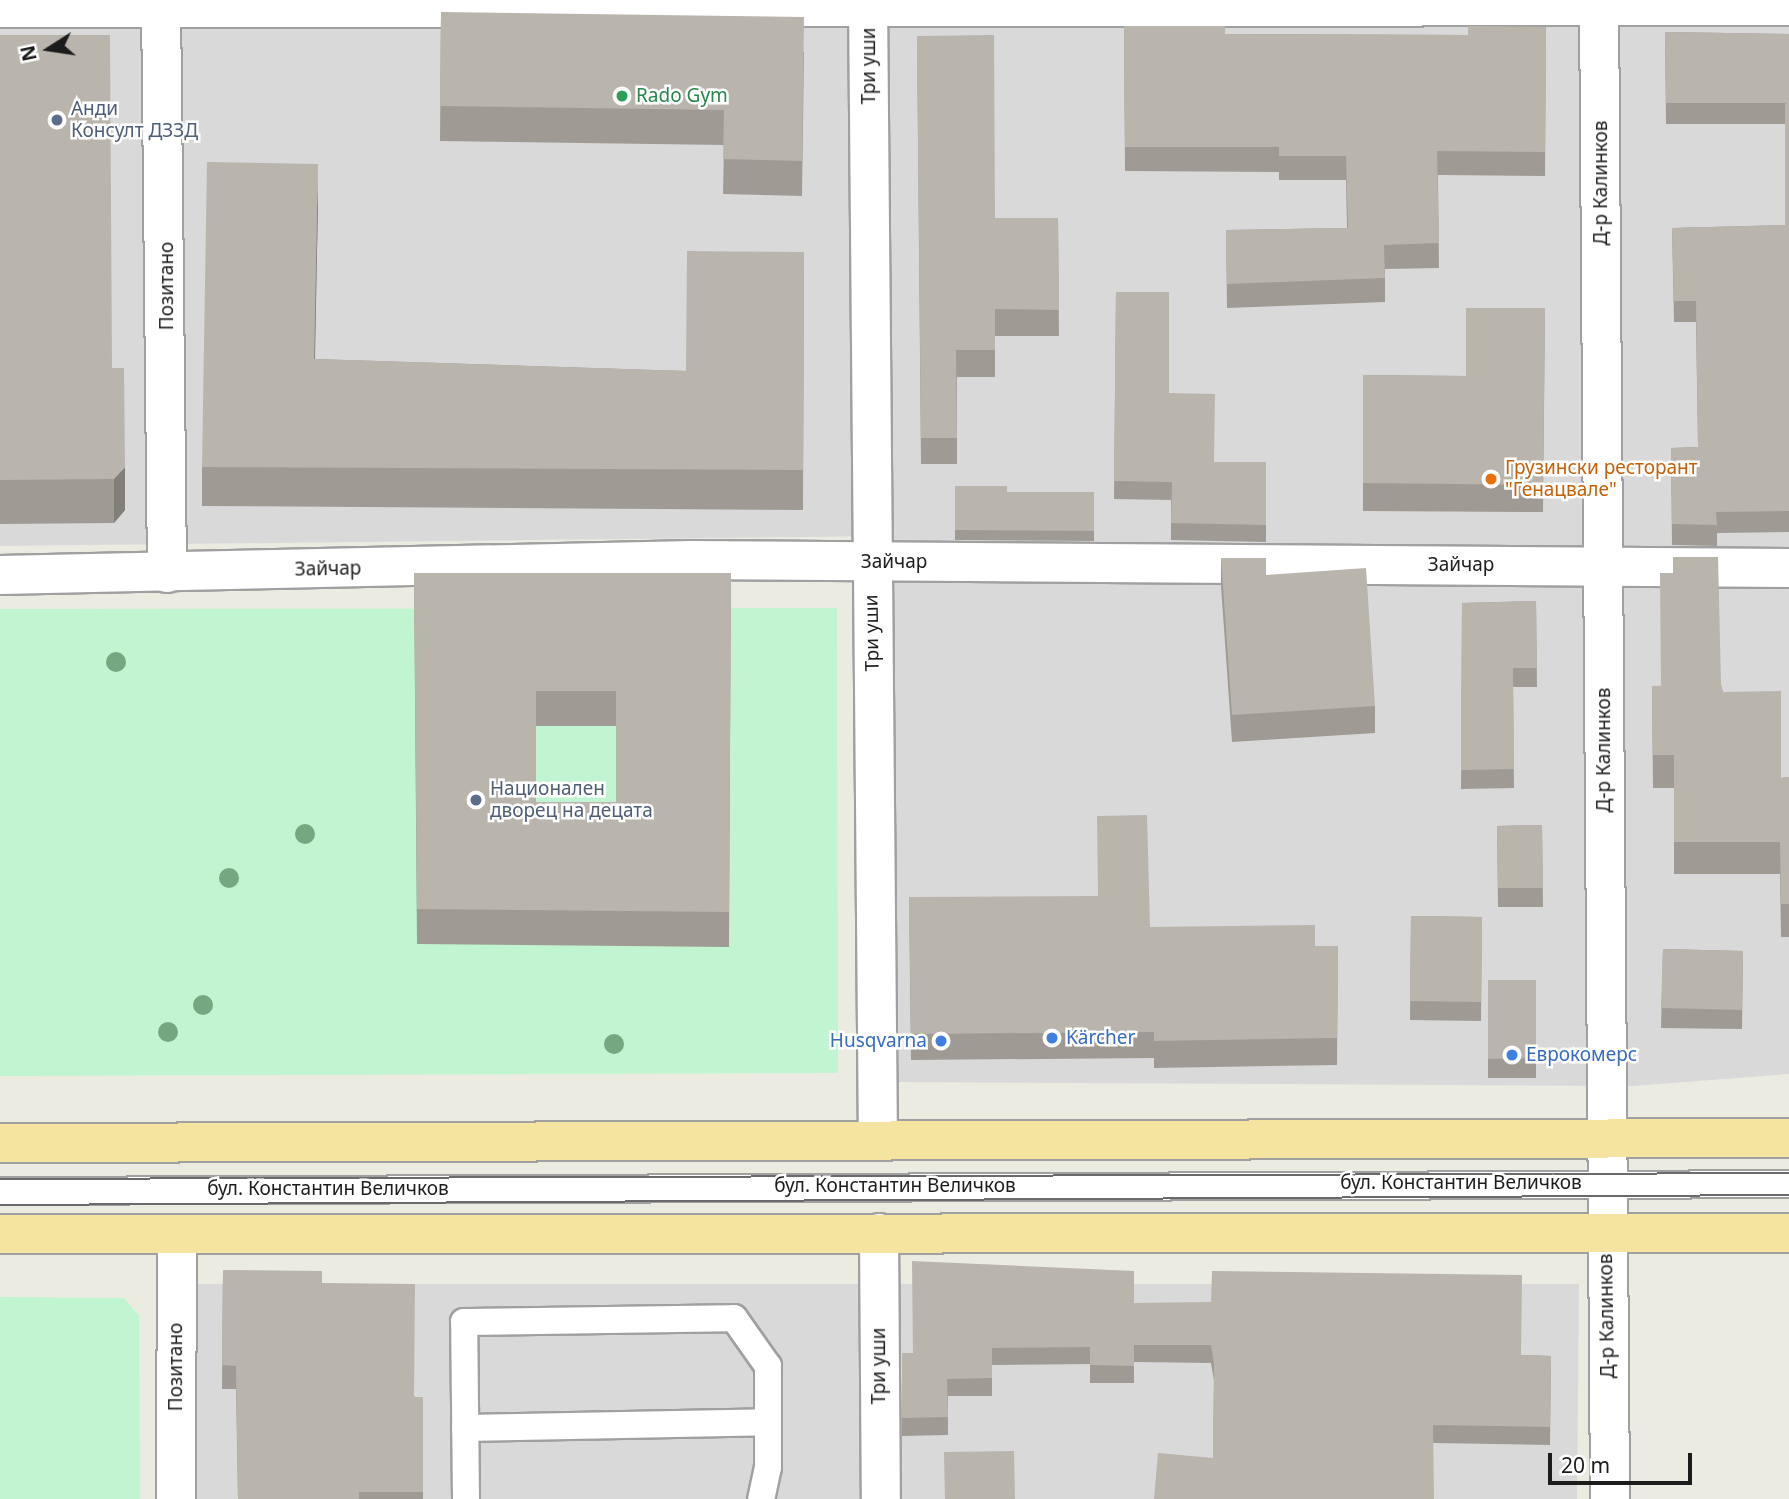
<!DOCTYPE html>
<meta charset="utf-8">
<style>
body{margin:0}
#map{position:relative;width:1789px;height:1499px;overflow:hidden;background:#ecebe2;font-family:"Noto Sans",sans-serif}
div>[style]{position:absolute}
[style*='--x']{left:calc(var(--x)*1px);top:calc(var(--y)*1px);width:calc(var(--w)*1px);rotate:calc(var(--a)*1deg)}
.residential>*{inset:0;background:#dad9d9}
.park>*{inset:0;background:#c1f4d1}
.roads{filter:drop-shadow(2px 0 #a0a0a0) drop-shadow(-2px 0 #a0a0a0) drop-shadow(0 2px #a0a0a0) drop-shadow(0 -2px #a0a0a0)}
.service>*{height:26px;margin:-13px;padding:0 13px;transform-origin:13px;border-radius:13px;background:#fff}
.minor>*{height:38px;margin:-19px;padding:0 19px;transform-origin:19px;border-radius:19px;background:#fff}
.primary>*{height:38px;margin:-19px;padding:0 19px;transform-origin:19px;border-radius:19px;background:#f4e49f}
.tram>*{height:2px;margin:-1px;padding:0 1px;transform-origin:1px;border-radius:1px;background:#6a6a6a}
.trees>*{width:20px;height:20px;margin:-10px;border-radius:50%;background:#75a781}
.wall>*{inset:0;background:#9f9b94}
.shaded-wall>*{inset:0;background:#827e78}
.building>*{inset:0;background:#b9b4ac}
.dots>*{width:19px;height:19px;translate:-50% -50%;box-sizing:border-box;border:4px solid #fff;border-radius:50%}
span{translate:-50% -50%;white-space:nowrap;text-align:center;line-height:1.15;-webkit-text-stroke:5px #fff;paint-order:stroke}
.street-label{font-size:19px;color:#1c1c1c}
.leisure-label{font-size:19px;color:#27864d}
.left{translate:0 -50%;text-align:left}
.service-label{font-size:19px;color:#4e5e75}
.food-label{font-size:19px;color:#c56008}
.shop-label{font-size:19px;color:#366cbe}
.right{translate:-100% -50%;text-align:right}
.north{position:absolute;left:14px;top:14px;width:70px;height:70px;-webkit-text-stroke:5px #fff;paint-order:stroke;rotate:258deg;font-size:19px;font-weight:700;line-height:28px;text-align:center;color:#1c1c1c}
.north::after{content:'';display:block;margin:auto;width:24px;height:32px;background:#1c1c1c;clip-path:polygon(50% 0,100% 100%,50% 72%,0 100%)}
.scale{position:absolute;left:1548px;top:1453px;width:144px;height:32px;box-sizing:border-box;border:4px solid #1c1c1c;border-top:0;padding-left:9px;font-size:21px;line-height:24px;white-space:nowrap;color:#1c1c1c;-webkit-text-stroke:5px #fff;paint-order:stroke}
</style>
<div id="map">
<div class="residential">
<div style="clip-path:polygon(0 0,1789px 0,1789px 1074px,1633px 1086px,888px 1082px,889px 536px,0 546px)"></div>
<div style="clip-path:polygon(196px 1284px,1579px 1284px,1577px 1499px,195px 1499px)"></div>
</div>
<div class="park">
<div style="clip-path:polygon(837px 608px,838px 1073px,0 1076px,0 609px)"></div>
<div style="clip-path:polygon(0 1297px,124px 1298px,139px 1316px,140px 1499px,0 1499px)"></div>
</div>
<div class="roads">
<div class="service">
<div style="--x:0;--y:1191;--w:1789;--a:-0.22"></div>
<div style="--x:465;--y:1428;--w:303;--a:-1.1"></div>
<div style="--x:466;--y:1499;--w:177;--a:-90.6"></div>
<div style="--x:464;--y:1322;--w:270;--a:-0.8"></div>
<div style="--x:734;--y:1318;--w:59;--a:54.7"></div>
<div style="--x:768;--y:1366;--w:101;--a:90"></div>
<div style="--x:768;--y:1467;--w:33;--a:102"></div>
</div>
<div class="minor">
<div style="--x:161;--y:0;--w:573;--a:89.4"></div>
<div style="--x:868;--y:0;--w:1140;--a:89.5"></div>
<div style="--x:1599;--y:0;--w:1499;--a:89.58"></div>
<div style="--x:0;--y:8;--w:1789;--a:-0.06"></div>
<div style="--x:0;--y:575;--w:692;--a:-1.24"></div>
<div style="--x:692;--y:560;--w:1097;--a:0.42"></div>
<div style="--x:879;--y:1233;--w:266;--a:89.6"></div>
<div style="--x:176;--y:1499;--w:264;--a:-89.8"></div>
</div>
<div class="primary">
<div style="--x:0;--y:1143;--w:1789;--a:-0.16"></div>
<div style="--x:0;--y:1234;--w:1789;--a:-0.03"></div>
</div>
</div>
<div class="tram">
<div style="--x:0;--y:1179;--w:1789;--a:-0.19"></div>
<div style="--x:0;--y:1205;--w:1789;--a:-0.32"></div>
</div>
<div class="trees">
<div style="left:116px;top:662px"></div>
<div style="left:305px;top:834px"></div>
<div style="left:229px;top:878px"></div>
<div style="left:203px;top:1005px"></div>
<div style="left:168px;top:1032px"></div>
<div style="left:614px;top:1044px"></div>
</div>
<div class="wall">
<div style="clip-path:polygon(441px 12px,804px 52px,802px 196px,723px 194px,724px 145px,440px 141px)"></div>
<div style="clip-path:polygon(1124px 26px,1225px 34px,1468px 35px,1546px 27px,1545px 176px,1438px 175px,1439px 268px,1385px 269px,1385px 302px,1227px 308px,1226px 230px,1347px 228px,1346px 180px,1279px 180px,1279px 172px,1125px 171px)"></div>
<div style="clip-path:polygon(1665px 32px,1789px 34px,1789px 532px,1717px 533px,1717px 546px,1672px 545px,1671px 448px,1698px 447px,1696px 322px,1674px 322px,1672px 228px,1785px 225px,1785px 124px,1666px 124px)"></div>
<div style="clip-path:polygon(0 35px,112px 368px,125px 510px,114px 523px,0 524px)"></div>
<div style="clip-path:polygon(917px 36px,995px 218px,1058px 218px,1059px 336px,995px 336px,995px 377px,957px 377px,957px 464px,921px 464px)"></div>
<div style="clip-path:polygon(318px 203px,315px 359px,686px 371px,804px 252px,803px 510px,202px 506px,202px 467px)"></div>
<div style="clip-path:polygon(1116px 292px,1169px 393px,1214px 462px,1266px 462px,1266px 542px,1171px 540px,1171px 500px,1114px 499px)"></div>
<div style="clip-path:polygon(1545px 308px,1543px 512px,1363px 511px,1363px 375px,1466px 376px)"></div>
<div style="clip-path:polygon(955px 486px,1007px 492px,1094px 492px,1094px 541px,955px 540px)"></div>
<div style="clip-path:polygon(1221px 558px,1266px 575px,1375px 706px,1375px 733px,1232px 742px,1221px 586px)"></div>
<div style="clip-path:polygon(evenodd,414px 573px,731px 573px,729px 947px,417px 944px,414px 573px,536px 726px,616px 726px,616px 802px,536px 802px,536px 726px)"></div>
<div style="clip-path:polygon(1536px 601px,1537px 687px,1513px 687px,1514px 788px,1461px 789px,1462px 603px)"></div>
<div style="clip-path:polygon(1721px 685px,1723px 692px,1781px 778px,1789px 777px,1789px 937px,1781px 937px,1780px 874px,1674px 874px,1674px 788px,1653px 788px,1652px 686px)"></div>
<div style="clip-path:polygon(1542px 825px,1543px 907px,1498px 907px,1497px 826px)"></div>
<div style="clip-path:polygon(909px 897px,1150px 927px,1315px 946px,1338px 946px,1337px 1065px,1154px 1068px,1154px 1058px,911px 1060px)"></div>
<div style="clip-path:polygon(1411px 916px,1482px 917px,1481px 1021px,1410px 1020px)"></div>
<div style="clip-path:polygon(1663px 949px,1743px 951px,1742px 1029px,1661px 1028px)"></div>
<div style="clip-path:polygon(1488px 980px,1536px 980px,1536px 1078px,1488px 1078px)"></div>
<div style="clip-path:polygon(223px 1270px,322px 1283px,415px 1397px,423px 1397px,423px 1499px,238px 1499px,236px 1389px,222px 1389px)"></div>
<div style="clip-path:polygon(1134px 1303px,1522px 1355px,1551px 1356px,1550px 1445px,1433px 1443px,1213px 1458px,1214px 1381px,1211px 1363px,1134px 1362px,1134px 1383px,1090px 1383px,1090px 1364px,992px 1365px,992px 1396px,948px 1396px,948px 1435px,902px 1436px,902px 1353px,913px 1353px)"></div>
</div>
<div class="shaded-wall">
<div style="clip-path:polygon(318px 164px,318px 203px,314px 398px,314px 359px)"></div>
<div style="clip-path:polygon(125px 467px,125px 510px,114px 523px,114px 479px)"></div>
</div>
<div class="building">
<div style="clip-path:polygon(441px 12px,804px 17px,802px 161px,723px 159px,724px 110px,440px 106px)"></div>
<div style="clip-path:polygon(1124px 26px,1225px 26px,1225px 34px,1468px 35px,1468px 26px,1546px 27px,1545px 152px,1437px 151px,1439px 243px,1384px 245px,1385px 278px,1227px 284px,1226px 230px,1348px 228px,1346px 156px,1279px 156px,1279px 147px,1125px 147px)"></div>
<div style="clip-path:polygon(1665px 32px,1789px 34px,1789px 511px,1716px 512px,1717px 525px,1672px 524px,1671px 448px,1698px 447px,1696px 301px,1674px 301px,1672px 228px,1785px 225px,1785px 103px,1666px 103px)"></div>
<div style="clip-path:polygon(0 35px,110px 35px,112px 368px,124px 368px,125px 467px,114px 479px,0 480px)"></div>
<div style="clip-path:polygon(994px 35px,995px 218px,1058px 218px,1059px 310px,995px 309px,995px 350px,956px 350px,957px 438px,921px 438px,917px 36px)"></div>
<div style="clip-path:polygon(207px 162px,318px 164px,314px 359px,686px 371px,687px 251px,804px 252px,803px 470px,202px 467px)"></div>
<div style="clip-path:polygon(1116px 292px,1169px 292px,1169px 393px,1215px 394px,1214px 462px,1266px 462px,1266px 525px,1171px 523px,1172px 482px,1114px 481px)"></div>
<div style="clip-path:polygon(1466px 308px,1545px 308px,1543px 485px,1363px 483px,1363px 375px,1466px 376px)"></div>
<div style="clip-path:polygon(955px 486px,1007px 486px,1007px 492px,1094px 492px,1094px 531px,955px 530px)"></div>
<div style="clip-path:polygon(1673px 557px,1718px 557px,1721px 685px,1723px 692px,1781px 691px,1781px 778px,1789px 777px,1789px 904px,1781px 904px,1780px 842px,1674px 842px,1674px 755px,1653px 755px,1652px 686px,1661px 686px,1660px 573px,1673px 573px)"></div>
<div style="clip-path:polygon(1221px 558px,1266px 558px,1266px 575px,1366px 568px,1375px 706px,1232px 715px)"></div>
<div style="clip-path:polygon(evenodd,414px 573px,731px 573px,729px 912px,417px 909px,414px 573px,536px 691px,616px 691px,616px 802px,536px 802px,536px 691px)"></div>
<div style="clip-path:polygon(1536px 601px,1537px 668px,1513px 668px,1514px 769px,1461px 770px,1462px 603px)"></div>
<div style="clip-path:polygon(1147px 815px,1150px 927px,1315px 925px,1315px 946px,1338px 946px,1337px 1038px,1154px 1041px,1154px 1032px,911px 1034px,909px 897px,1098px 896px,1097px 816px)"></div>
<div style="clip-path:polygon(1542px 825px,1543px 888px,1498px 888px,1497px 826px)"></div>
<div style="clip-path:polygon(1411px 916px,1482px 917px,1481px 1002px,1410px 1001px)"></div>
<div style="clip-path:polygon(1663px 949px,1743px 951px,1742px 1010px,1661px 1008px)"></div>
<div style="clip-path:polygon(1488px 980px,1536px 980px,1536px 1058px,1488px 1059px)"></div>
<div style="clip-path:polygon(912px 1261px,1134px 1271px,1134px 1303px,1211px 1302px,1212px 1271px,1522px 1275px,1521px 1355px,1551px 1356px,1550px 1427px,1433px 1425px,1434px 1499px,1154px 1499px,1158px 1453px,1213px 1458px,1214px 1364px,1211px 1345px,1134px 1345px,1134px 1366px,1090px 1365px,1090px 1347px,992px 1348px,992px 1378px,947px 1379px,948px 1417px,902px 1418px,902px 1353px,913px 1353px)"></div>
<div style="clip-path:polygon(223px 1270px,322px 1271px,322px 1283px,415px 1284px,414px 1397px,423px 1397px,423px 1492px,359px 1492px,359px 1499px,238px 1499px,236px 1366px,222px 1365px)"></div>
<div style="clip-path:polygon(1014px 1451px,1015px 1499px,945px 1499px,944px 1452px)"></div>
</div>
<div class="dots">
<div style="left:622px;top:96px;background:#2e9e5b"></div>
<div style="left:57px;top:120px;background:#5c6f8a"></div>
<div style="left:1491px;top:479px;background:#e8710a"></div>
<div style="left:476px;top:800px;background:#5c6f8a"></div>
<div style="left:1052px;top:1038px;background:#3f7fe0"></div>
<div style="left:941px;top:1041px;background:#3f7fe0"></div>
<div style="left:1512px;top:1055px;background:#3f7fe0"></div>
</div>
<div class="street-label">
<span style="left:869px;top:66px;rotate:-90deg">Три уши</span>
<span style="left:1601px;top:183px;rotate:-90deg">Д-р Калинков</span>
<span style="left:167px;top:286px;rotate:-90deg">Позитано</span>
<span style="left:894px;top:562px">Зайчар</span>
<span style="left:1461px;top:565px">Зайчар</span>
<span style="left:328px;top:569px;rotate:-1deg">Зайчар</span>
<span style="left:872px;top:633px;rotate:-91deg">Три уши</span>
<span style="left:1604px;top:750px;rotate:-90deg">Д-р Калинков</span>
<span style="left:1461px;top:1183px">бул. Константин Величков</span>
<span style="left:895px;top:1186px">бул. Константин Величков</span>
<span style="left:328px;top:1189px">бул. Константин Величков</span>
<span style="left:1607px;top:1316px;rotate:-91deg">Д-р Калинков</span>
<span style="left:879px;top:1366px;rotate:-90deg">Три уши</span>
<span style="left:176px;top:1367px;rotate:-90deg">Позитано</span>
</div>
<div class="leisure-label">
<span class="left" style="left:636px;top:96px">Rado Gym</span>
</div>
<div class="service-label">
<span class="left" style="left:71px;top:120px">Анди<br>Консулт ДЗЗД</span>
<span class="left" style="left:490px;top:800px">Национален<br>дворец на децата</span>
</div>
<div class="food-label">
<span class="left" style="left:1505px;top:479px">Грузински ресторант<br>"Генацвале"</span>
</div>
<div class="shop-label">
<span class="left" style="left:1066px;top:1038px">Kärcher</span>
<span class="right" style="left:927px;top:1041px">Husqvarna</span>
<span class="left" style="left:1526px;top:1055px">Еврокомерс</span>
</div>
<div class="north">N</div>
<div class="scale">20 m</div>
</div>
